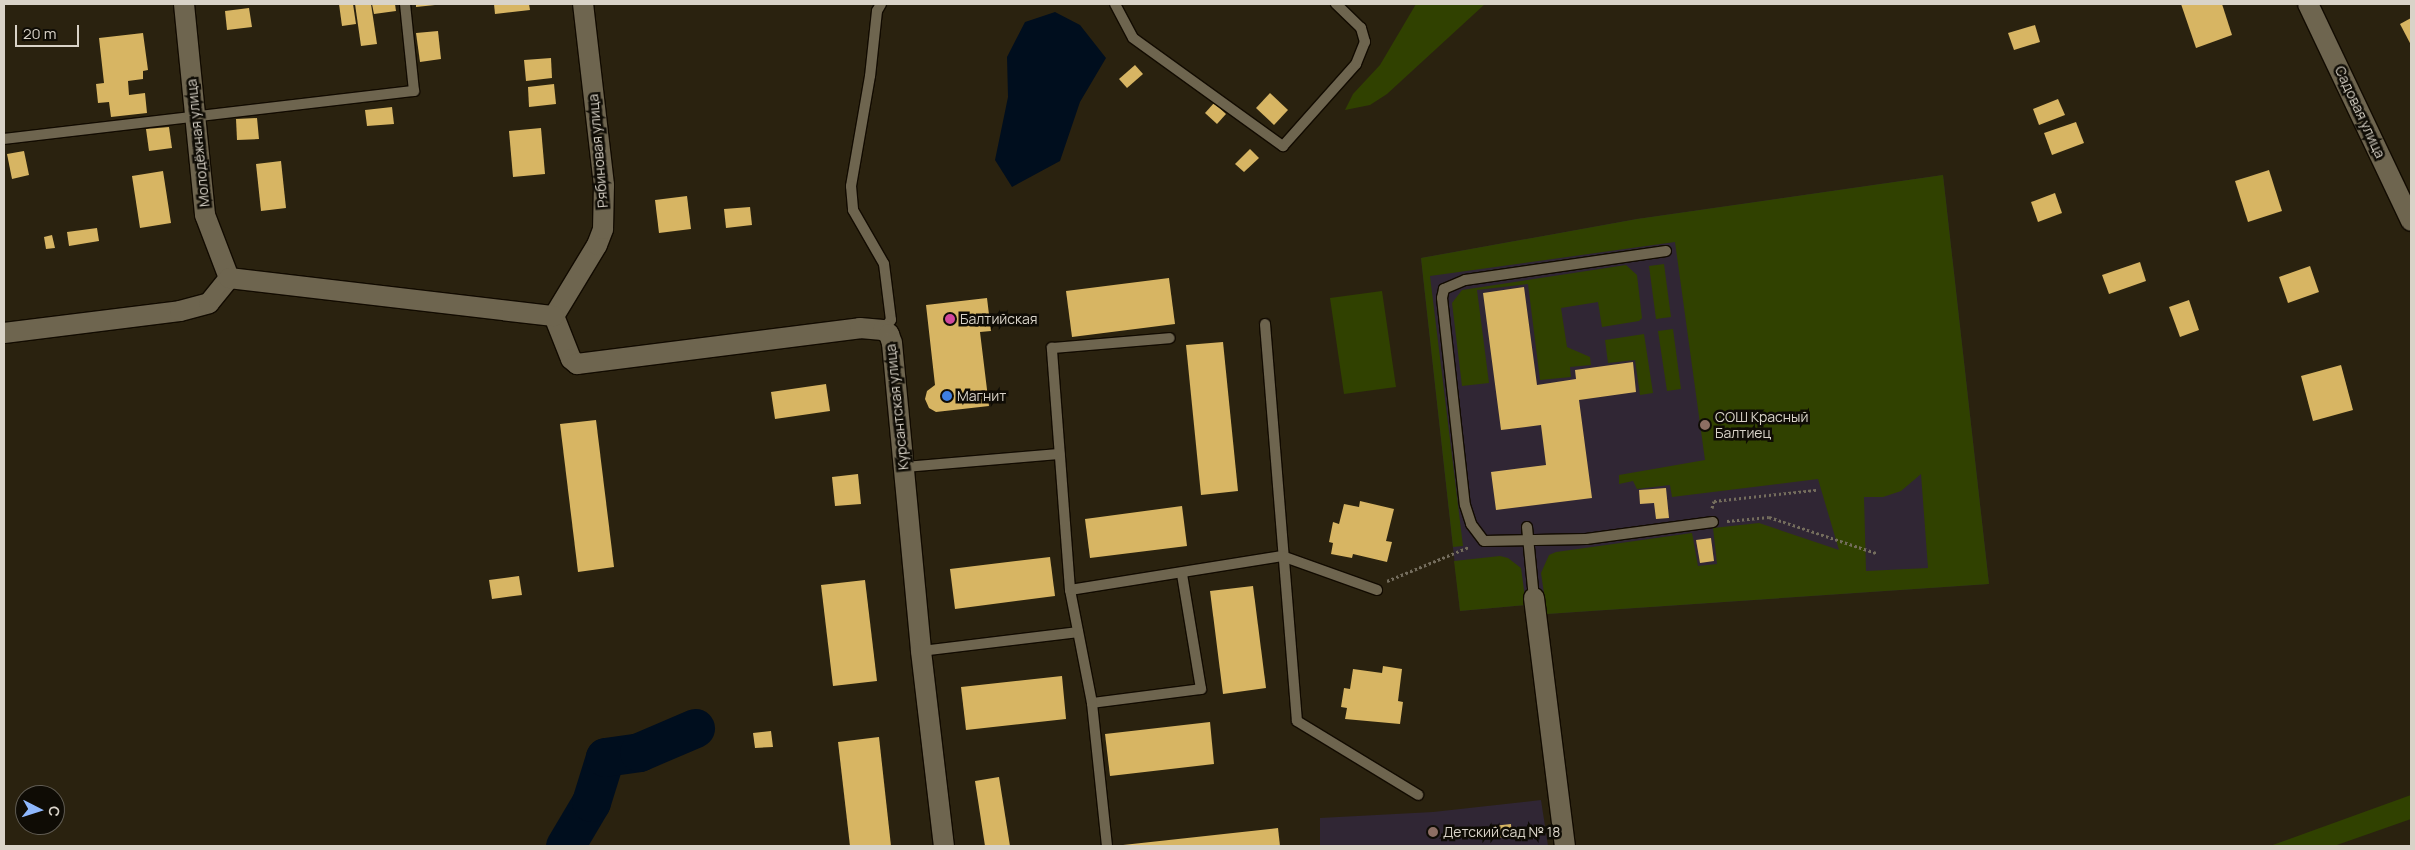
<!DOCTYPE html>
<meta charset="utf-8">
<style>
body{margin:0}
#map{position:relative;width:2415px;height:850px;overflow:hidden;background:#2a220f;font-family:Manrope,sans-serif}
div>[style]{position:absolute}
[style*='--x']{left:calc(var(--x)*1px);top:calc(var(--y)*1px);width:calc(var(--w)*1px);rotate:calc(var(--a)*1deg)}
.education>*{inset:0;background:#302634}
.green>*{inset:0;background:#304100}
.water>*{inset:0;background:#000e1e}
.river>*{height:39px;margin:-19.5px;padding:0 19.5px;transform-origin:19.5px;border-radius:19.5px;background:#000e1e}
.building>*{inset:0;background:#d7b563}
.path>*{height:3px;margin-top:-1.5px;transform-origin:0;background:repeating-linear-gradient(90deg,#746d5d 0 2.5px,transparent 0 5px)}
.roads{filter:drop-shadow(1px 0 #120b00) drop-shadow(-1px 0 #120b00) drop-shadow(0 1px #120b00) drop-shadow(0 -1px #120b00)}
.service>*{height:10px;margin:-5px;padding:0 5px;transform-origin:5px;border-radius:5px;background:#6e654f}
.minor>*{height:20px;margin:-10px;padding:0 10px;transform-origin:10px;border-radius:10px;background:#6e654f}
.dots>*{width:14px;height:14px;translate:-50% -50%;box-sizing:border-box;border:2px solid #0f0c05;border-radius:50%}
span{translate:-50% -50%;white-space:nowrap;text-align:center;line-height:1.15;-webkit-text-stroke:5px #0f0c05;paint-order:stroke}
.street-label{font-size:14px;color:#d9d3c8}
.poi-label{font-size:14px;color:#d9d3c8}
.left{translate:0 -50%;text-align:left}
.frame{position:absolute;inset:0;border:5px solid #d9d3c8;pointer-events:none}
.north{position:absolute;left:15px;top:785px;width:50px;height:50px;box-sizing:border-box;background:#0f0c05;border:1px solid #605c53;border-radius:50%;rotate:95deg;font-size:14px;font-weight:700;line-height:20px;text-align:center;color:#d9d3c8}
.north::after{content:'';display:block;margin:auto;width:18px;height:22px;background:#8fb8fd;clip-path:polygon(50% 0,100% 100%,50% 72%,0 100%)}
.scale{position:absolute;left:15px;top:25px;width:64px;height:22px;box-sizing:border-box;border:2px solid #d9d3c8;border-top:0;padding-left:6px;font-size:15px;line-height:18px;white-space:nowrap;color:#d9d3c8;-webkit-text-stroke:4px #0f0c05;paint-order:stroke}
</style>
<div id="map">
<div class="education">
<div style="clip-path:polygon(1943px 175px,1989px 584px,1547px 614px,1526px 605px,1460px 611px,1421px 258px,1637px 219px)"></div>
<div style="clip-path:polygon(1541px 800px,1548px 846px,1320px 846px,1320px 818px,1433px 812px)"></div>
</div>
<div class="green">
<div style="clip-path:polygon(1416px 4px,1485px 4px,1387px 94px,1370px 105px,1345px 110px,1353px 94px,1380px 65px)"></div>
<div style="clip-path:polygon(evenodd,1943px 175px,1989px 584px,1547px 614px,1541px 573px,1549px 555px,1556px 552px,1692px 533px,1698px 566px,1717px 564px,1713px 528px,1759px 523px,1839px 550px,1818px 479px,1672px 497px,1670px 485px,1637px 489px,1633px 481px,1619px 484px,1619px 475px,1705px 460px,1675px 242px,1430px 276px,1463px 546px,1453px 547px,1421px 258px,1637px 219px,1943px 175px,1921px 474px,1928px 568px,1866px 571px,1864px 497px,1883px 497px,1901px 491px,1921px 474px)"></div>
<div style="clip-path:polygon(1664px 264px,1671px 317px,1656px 319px,1649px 266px)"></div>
<div style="clip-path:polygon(1626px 265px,1637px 275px,1642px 318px,1639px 321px,1602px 327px,1598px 302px,1561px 308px,1567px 347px,1590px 357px,1591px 365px,1570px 367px,1571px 377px,1540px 380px,1528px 284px,1477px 290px,1489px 383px,1462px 386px,1452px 303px,1462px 290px)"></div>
<div style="clip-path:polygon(1382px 291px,1396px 387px,1344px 394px,1330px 298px)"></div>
<div style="clip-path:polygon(1673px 329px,1681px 389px,1667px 391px,1658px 331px)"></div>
<div style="clip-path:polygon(1644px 334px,1653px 393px,1640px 395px,1635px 360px,1608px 363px,1605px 340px)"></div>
<div style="clip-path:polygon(1500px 556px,1508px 558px,1521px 568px,1526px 605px,1460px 611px,1454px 561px)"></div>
<div style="clip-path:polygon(2411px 795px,2411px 819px,2334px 846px,2270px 846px)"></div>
</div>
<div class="water">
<div style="clip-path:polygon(1055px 12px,1080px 25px,1106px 58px,1080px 102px,1060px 161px,1012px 187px,995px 160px,1008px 97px,1007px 57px,1025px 22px)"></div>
</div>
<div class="river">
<div style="--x:565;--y:846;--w:51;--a:-59.4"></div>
<div style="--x:591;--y:802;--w:47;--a:-72.7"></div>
<div style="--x:605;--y:757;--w:34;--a:-8"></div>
<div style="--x:639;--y:752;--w:61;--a:-23.2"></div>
</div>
<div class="building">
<div style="clip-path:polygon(339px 4px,353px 4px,356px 24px,342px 26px)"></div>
<div style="clip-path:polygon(355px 4px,371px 4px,377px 44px,361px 46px)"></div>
<div style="clip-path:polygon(372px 4px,395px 4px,396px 11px,374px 14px)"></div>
<div style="clip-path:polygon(416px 4px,435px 4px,435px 5px,416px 7px)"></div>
<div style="clip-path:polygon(494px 4px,529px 4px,530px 10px,495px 14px)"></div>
<div style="clip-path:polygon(2181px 4px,2222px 4px,2232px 35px,2196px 48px)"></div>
<div style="clip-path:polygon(249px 8px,252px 27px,227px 30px,225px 11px)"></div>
<div style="clip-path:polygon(2411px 18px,2411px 45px,2400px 24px)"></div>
<div style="clip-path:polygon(2035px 25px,2040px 42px,2014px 50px,2008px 33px)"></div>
<div style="clip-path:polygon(438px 31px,441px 59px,420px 62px,416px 33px)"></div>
<div style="clip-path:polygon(143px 33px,148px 70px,143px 71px,143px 79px,128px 81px,129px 95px,145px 93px,147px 113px,111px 117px,109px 102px,98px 103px,96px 84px,104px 83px,99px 38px)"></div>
<div style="clip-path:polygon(551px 58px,552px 78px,526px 81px,524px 60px)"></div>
<div style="clip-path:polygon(1135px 65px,1143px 74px,1127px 88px,1119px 79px)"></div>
<div style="clip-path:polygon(554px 84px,556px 104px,529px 107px,528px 87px)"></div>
<div style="clip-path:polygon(1270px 93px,1288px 110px,1274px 125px,1256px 108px)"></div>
<div style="clip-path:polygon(2058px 99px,2065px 115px,2039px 125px,2033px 109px)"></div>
<div style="clip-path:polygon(1214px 103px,1226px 114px,1217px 124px,1205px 113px)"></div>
<div style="clip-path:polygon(392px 107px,394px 124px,367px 126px,365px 110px)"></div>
<div style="clip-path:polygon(257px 118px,259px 139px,237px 140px,236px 119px)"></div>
<div style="clip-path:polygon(2076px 122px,2084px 143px,2052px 155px,2044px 133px)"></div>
<div style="clip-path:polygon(169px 127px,172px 148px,149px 151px,146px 129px)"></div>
<div style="clip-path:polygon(541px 128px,545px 174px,513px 177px,509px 131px)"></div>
<div style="clip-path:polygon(1250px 149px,1259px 158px,1244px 172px,1235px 164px)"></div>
<div style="clip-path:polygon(24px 151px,29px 175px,12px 179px,7px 154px)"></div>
<div style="clip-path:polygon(281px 161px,286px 208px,261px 211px,256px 164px)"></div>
<div style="clip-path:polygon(2269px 170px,2282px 211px,2248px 222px,2235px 181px)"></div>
<div style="clip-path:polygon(163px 171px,171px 223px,140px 228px,132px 176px)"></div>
<div style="clip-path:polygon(2055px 193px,2062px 213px,2038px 222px,2031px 202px)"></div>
<div style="clip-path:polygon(687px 196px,691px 229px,659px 233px,655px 200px)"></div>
<div style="clip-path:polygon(750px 207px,752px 225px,726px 228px,724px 209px)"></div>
<div style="clip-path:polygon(97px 228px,99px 241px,69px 246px,67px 232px)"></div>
<div style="clip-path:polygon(52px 235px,55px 248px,46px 249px,44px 237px)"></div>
<div style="clip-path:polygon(2140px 262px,2146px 281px,2109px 294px,2102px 275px)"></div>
<div style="clip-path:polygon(2310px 266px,2319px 292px,2288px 303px,2279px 277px)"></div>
<div style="clip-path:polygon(1169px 278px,1175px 324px,1072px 337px,1066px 291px)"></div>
<div style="clip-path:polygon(1524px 287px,1537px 385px,1576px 379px,1575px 370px,1633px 362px,1636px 392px,1579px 400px,1592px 498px,1496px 510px,1491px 472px,1546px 465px,1541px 425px,1501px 430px,1483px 293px)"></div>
<div style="clip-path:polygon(987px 298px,991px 331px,980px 332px,989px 406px,936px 412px,929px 408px,925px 399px,927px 391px,935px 385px,926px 305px)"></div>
<div style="clip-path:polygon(2189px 300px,2199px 330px,2180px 337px,2169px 307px)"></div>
<div style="clip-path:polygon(1223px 342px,1238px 491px,1201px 495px,1186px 345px)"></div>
<div style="clip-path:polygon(2341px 365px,2353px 410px,2313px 421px,2301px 376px)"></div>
<div style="clip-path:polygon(826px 384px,830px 411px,775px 419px,771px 392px)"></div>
<div style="clip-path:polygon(596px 420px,614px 567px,578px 572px,560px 424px)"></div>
<div style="clip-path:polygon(858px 474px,861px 504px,835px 506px,832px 477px)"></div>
<div style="clip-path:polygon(1666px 488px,1669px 518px,1656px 519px,1654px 503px,1640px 504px,1639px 490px)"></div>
<div style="clip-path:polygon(1360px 501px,1394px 509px,1386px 541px,1392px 542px,1387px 562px,1353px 554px,1352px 558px,1331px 554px,1333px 543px,1329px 542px,1333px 522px,1339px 524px,1344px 504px,1359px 507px)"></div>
<div style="clip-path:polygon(1182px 506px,1187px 546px,1090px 558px,1085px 519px)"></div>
<div style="clip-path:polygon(1711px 538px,1714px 561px,1700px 563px,1696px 540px)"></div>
<div style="clip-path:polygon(1050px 557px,1055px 596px,955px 609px,950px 569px)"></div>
<div style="clip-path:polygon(519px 576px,522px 595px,492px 599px,489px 580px)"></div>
<div style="clip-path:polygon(865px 580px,877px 681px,833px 686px,821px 585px)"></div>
<div style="clip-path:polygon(1253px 586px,1266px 688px,1223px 694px,1210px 591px)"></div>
<div style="clip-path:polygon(1383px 666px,1402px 669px,1398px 701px,1403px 702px,1400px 724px,1345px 719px,1347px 708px,1341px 707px,1344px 688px,1350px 689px,1353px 669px,1382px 673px)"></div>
<div style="clip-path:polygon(1062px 676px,1066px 719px,966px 730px,961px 687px)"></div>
<div style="clip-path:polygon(1210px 722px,1214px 764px,1110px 776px,1105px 734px)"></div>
<div style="clip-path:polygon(771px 731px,773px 747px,755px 748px,753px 733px)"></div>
<div style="clip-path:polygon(879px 737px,891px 846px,850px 846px,838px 742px)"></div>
<div style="clip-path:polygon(999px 777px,1010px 846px,985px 846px,975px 781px)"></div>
<div style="clip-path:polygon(1511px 824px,1512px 837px,1493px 838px,1493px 826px)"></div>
<div style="clip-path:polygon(1278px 828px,1280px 846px,1123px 846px,1123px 845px)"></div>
</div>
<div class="path">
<div style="--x:1712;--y:508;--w:7;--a:-74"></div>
<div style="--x:1714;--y:501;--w:103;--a:-6.2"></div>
<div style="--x:1727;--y:521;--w:42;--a:-5.4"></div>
<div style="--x:1769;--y:517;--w:113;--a:18.6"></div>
<div style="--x:1387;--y:581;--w:89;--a:-22.5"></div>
</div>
<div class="roads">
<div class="service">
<div style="--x:881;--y:4;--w:8;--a:120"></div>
<div style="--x:877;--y:11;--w:65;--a:96.1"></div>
<div style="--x:870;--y:76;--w:112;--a:99.8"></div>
<div style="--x:851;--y:186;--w:24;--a:85"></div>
<div style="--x:853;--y:210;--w:62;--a:60.1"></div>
<div style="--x:884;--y:264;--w:56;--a:82.9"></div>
<div style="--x:891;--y:320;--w:13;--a:129"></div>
<div style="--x:1115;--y:4;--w:38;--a:62"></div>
<div style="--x:1133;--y:38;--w:185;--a:35.8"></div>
<div style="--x:1283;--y:146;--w:110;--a:-48.3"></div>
<div style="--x:1356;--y:64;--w:24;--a:-68"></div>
<div style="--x:1365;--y:42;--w:15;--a:-106"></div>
<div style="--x:1361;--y:28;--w:35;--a:-136"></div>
<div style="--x:4;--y:139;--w:413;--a:-6.7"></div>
<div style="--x:414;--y:91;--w:87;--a:-95.9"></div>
<div style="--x:1666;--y:251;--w:203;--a:171.8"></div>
<div style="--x:1465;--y:280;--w:23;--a:157"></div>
<div style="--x:1444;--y:289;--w:9;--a:103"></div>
<div style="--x:1442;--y:298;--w:208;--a:83.7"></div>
<div style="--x:1465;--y:505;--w:20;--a:72"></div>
<div style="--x:1471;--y:524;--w:21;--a:53"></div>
<div style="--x:1484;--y:541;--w:102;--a:-1.1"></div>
<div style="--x:1586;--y:539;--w:128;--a:-7.6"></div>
<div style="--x:1265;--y:324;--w:398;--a:85.4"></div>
<div style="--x:1297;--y:721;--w:142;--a:31.4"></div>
<div style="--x:904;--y:467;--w:156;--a:-4.8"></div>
<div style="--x:1527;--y:527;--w:71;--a:84.4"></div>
<div style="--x:1070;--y:590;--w:215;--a:-9.1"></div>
<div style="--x:1282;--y:556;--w:101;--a:19.7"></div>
<div style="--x:921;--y:651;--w:158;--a:-6.9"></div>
<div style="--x:1092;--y:703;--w:110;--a:-7.3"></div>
<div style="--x:1201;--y:689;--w:117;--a:-99.4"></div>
<div style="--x:1107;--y:846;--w:144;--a:-96"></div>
<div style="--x:1092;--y:703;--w:115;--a:-101"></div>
<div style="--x:1070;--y:590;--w:243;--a:-94.3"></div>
<div style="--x:1052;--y:348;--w:118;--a:-4.8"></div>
</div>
<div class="minor">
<div style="--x:184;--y:4;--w:212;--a:84.3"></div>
<div style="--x:205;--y:215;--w:67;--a:69.1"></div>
<div style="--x:2308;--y:4;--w:240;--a:64.6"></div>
<div style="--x:554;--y:316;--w:46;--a:68.4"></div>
<div style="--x:571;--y:359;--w:8;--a:40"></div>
<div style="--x:577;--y:364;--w:285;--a:-7.2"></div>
<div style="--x:860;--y:328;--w:23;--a:5"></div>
<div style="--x:883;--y:330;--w:7;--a:34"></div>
<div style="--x:889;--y:334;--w:9;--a:72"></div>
<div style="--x:892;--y:343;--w:309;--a:84.6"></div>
<div style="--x:921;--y:651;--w:196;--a:83.3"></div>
<div style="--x:554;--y:316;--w:83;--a:-58.8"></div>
<div style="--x:597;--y:245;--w:17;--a:-69"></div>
<div style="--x:603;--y:229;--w:44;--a:-88.7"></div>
<div style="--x:604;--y:185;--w:182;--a:-96.6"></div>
<div style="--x:4;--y:333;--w:177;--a:-7.1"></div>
<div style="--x:180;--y:311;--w:30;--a:-15"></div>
<div style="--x:209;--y:303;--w:32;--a:-51"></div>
<div style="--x:229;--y:278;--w:327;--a:6.7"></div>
<div style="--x:1534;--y:598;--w:250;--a:82.9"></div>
</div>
</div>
<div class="dots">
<div style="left:950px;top:319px;background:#d1479c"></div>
<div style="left:947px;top:396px;background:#3f7fe0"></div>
<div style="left:1705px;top:425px;background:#8d6e63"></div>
<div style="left:1433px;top:832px;background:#8d6e63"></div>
</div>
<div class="street-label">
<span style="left:2360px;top:112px;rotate:65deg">Садовая улица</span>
<span style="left:198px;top:143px;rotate:-96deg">Молодёжная улица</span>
<span style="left:598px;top:151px;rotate:-95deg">Рябиновая улица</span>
<span style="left:897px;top:407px;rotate:-96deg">Курсантская улица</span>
</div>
<div class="poi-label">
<span class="left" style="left:960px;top:319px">Балтийская</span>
<span class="left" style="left:957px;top:396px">Магнит</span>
<span class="left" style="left:1715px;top:425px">СОШ Красный<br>Балтиец</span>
<span class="left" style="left:1443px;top:832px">Детский сад № 18</span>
</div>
<div class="frame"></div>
<div class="north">С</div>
<div class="scale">20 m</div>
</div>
